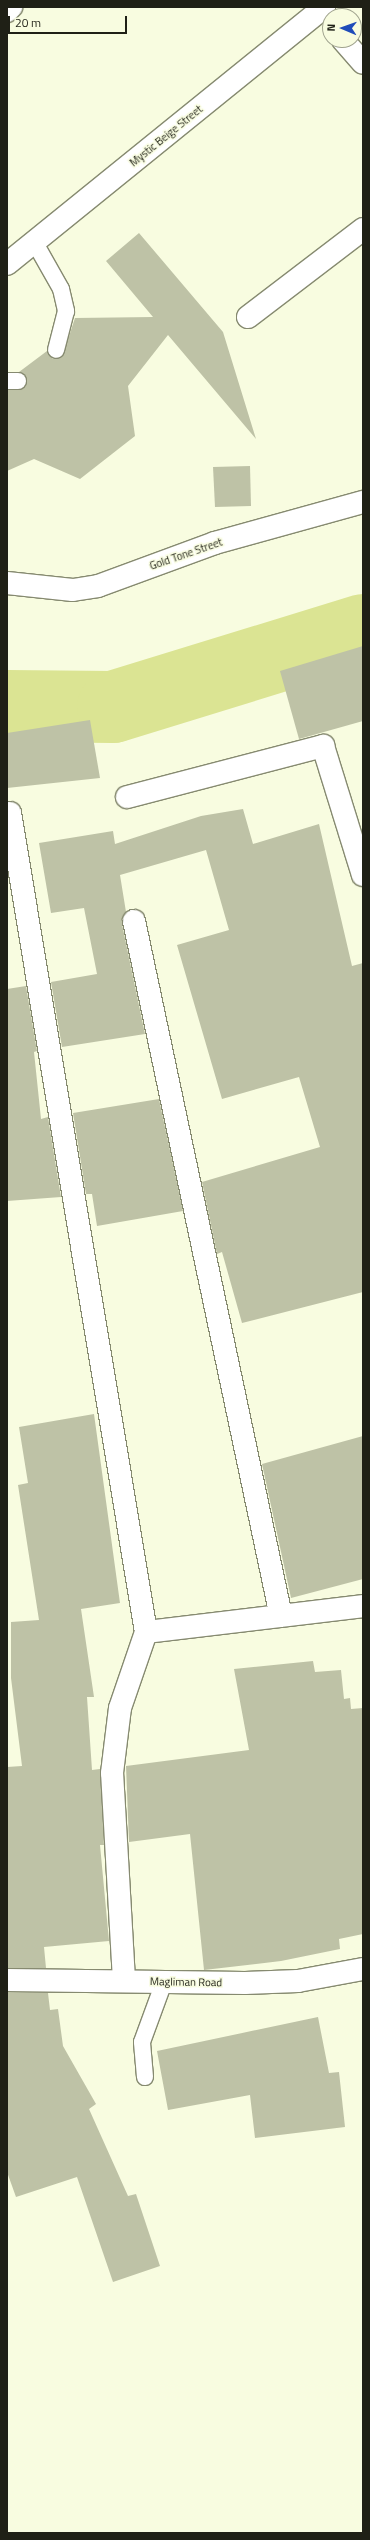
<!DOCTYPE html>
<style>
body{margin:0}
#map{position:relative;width:370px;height:2540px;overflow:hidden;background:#f8fce0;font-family:"Titillium Web",sans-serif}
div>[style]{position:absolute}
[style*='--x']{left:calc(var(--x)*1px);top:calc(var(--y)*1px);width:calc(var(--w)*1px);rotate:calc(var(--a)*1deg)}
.river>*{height:72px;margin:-36px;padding:0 36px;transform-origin:36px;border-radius:36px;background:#dbe493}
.building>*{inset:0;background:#bec2a6}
.roads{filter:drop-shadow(1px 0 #868a70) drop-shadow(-1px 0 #868a70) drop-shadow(0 1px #868a70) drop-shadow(0 -1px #868a70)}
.lane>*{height:16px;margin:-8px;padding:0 8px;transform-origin:8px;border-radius:8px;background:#fff}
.street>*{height:22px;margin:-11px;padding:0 11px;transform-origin:11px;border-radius:11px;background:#fff}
.secondary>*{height:22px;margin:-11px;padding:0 11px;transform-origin:11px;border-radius:11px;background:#fff}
span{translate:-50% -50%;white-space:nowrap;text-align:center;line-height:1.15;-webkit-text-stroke:3px #f8fce0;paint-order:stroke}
.street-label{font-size:11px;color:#1f2016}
.frame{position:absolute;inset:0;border:8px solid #1f2016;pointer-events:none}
.north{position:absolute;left:322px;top:8px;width:40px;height:40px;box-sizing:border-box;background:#f8fce0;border:1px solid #a1a48f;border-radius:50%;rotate:272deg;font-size:11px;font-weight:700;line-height:16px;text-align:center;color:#1f2016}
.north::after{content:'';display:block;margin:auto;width:14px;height:18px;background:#1f4cb9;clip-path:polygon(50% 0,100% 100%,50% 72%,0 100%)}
.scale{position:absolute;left:8px;top:16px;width:119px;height:18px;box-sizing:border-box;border:2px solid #1f2016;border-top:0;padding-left:5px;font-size:12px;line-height:14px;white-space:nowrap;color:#1f2016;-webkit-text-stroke:3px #f8fce0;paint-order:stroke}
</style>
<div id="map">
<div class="river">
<div style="--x:7;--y:706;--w:106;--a:0.5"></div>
<div style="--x:113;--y:707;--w:262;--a:-17.1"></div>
</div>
<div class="building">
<div style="clip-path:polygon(139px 233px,223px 332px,256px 439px,168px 335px,128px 386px,135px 436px,80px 479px,34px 459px,7px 471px,7px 390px,26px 386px,26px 377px,19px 372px,47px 351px,53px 359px,62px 357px,75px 318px,153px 317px,106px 261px)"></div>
<div style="clip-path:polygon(250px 466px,251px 506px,215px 507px,213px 467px)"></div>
<div style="clip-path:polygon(363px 646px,363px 721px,299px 739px,280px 671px)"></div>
<div style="clip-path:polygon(90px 720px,100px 778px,7px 788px,7px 733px)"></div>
<div style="clip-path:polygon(243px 809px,253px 844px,319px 824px,352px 966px,363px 963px,363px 1292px,242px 1323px,222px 1252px,217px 1254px,202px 1182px,320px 1147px,299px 1077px,222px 1099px,177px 945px,229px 930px,206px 850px,120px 875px,126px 912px,122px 924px,145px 1034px,62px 1047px,51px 982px,97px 974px,84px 908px,51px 913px,39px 843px,113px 831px,115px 844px,201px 816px)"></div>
<div style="clip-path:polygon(26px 986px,37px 1051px,34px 1052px,41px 1119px,48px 1117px,61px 1197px,7px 1201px,7px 989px)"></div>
<div style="clip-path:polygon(159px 1099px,183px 1211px,97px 1226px,92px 1194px,86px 1194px,73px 1113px)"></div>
<div style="clip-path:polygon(94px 1414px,120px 1603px,81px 1609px,94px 1697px,87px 1697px,92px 1770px,100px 1769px,104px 1845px,100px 1845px,109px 1941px,44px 1947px,46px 1968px,7px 1968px,7px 1767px,22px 1766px,11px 1678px,11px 1622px,39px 1620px,18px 1485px,28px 1483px,19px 1427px)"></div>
<div style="clip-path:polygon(363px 1436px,363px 1579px,291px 1598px,262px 1464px)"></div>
<div style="clip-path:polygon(313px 1661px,315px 1672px,341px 1670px,344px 1699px,350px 1698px,351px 1709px,363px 1708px,363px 1934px,339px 1939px,340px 1949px,281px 1961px,204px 1970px,190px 1834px,129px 1842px,126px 1766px,249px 1750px,234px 1669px)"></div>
<div style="clip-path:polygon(7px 1992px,48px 1993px,50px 2010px,58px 2009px,63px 2046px,96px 2104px,89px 2109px,128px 2196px,136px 2194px,160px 2266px,113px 2282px,77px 2177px,16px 2197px,7px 2172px)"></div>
<div style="clip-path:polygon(318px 2017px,329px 2073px,339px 2072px,345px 2127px,255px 2138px,250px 2095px,168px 2110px,157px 2051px)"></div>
</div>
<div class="roads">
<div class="lane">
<div style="--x:35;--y:243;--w:53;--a:60.5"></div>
<div style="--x:61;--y:289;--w:23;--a:77"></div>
<div style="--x:66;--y:311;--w:40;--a:104.4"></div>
<div style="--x:7;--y:381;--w:11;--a:0"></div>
<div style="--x:145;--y:2077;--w:35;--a:-95"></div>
<div style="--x:142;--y:2042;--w:64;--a:-69.9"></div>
</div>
<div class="street">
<div style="--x:7;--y:11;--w:6;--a:-45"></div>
<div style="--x:343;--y:40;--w:30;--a:49"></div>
<div style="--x:7;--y:264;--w:408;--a:-39"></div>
<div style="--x:248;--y:317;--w:145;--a:-37.4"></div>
<div style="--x:7;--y:583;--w:66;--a:6.1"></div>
<div style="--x:73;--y:590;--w:25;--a:-9"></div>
<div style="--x:98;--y:586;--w:125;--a:-20.2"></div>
<div style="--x:215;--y:543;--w:154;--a:-15.5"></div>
<div style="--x:127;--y:797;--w:203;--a:-14.6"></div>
<div style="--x:323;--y:746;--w:135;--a:72.8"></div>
<div style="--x:10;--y:813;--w:830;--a:80.57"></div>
<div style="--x:146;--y:1632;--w:219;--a:-6.8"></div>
<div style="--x:134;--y:921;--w:710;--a:78.06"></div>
<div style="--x:124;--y:1980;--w:207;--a:-93.3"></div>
<div style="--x:112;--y:1773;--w:65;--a:-83"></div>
<div style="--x:120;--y:1708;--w:80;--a:-71.1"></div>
</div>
<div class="secondary">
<div style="--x:7;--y:1980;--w:238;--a:0.7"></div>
<div style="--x:245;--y:1983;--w:53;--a:-2.2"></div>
<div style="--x:298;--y:1981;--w:66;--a:-10.5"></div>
</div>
</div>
<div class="street-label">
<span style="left:166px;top:136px;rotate:-39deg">Mystic Beige Street</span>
<span style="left:186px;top:554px;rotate:-19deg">Gold Tone Street</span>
<span style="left:186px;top:1982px;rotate:1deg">Magliman Road</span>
</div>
<div class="frame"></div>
<div class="north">N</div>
<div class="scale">20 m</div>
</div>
